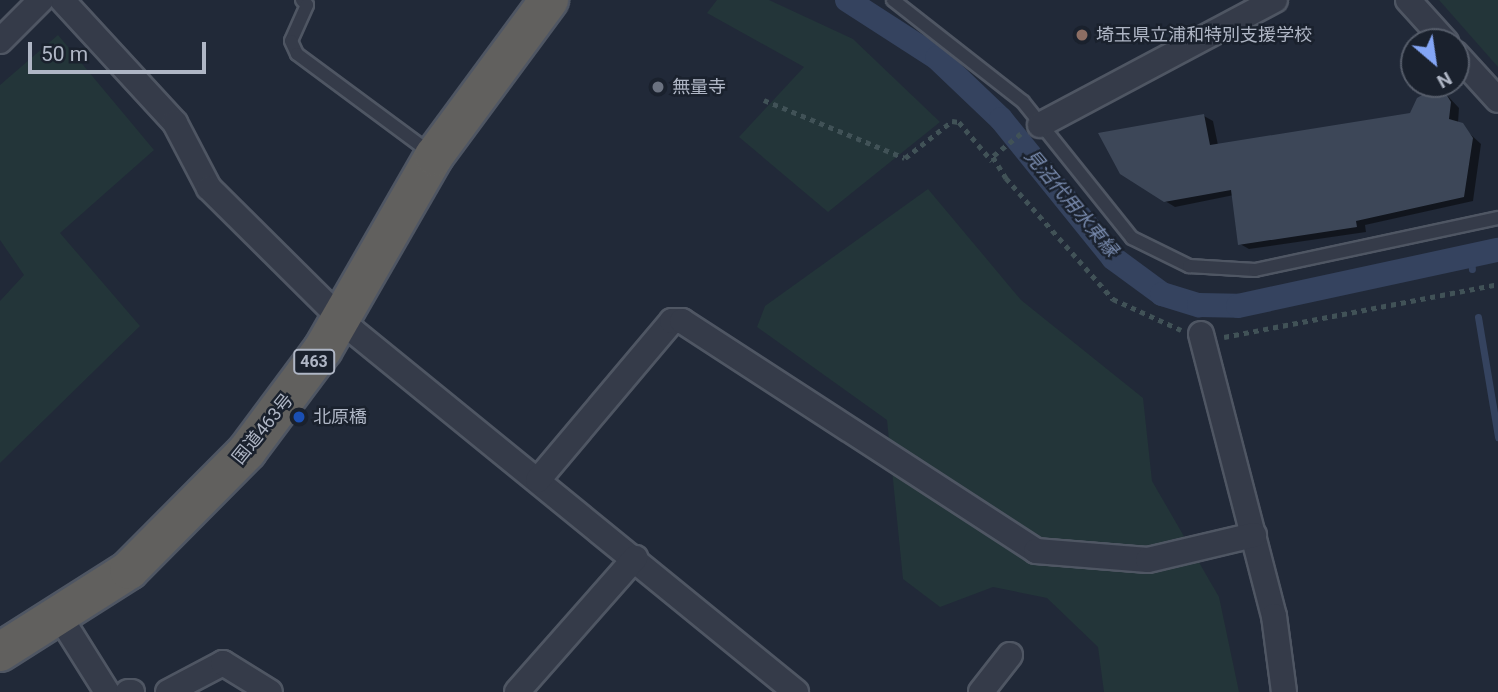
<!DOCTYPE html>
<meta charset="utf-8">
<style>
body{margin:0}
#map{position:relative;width:1498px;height:692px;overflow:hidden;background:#212938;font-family:Roboto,"Noto Sans JP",sans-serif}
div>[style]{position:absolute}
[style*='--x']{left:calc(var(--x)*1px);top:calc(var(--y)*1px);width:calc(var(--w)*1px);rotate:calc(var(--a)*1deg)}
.green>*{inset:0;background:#233539}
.shadow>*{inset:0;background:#0007}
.stream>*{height:7px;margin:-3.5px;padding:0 3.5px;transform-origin:3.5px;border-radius:3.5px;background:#35435f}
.canal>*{height:24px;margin:-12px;padding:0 12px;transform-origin:12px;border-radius:12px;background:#35435f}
.building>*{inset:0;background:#3d4758}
.path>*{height:4.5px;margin-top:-2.25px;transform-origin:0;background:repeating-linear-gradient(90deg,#415257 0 5px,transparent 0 10px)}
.roads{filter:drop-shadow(2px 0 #4f5663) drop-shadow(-2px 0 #4f5663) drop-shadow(0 2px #4f5663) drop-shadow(0 -2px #4f5663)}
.service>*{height:12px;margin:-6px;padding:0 6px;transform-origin:6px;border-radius:6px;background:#353b49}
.minor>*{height:24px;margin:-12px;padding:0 12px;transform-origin:12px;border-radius:12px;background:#353b49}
.trunk>*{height:38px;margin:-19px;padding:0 19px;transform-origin:19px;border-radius:19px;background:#61605e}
.dots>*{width:19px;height:19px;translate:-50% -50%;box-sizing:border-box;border:4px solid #1a212d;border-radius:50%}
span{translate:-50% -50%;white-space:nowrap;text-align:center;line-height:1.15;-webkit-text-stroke:5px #1a212d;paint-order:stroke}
.shield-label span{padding:2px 5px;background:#1a212d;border:2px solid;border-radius:5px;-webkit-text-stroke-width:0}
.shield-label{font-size:16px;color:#afb6c5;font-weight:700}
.poi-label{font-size:18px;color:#afb6c5}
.left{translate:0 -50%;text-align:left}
.street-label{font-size:18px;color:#afb6c5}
.water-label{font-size:19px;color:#788aad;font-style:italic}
.north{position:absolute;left:1400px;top:28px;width:70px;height:70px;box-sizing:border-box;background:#1a212d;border:2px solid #565d6a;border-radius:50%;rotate:151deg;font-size:19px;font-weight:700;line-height:28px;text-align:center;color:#afb6c5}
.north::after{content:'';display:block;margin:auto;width:24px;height:32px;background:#84a6f6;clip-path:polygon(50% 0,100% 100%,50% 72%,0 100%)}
.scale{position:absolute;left:28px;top:42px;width:178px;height:32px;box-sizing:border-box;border:4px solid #afb6c5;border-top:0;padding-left:9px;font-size:21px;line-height:24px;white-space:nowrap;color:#afb6c5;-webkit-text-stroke:5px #1a212d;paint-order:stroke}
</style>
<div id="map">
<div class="green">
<div style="clip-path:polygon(717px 0,769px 0,853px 39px,940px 122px,828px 212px,739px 137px,804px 67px,707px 13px)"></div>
<div style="clip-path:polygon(1439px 0,1498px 0,1498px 67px)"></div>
<div style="clip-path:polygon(58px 35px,154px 150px,60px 233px,140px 326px,0 463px,0 301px,24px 275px,0 240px,0 85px)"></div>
<div style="clip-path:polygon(928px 189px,1021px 300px,1143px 398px,1152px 481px,1219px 597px,1239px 692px,1104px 692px,1098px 647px,1047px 598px,993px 587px,940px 607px,903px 579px,887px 420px,757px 327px,765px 306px)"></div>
</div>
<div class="shadow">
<div style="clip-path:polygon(1443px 91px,1459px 108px,1458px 123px,1481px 144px,1473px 201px,1365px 225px,1366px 232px,1249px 249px,1240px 244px,1234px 195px,1175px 207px,1165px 201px,1204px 116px,1213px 121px,1218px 145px,1411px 115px)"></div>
</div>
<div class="stream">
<div style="--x:1471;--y:256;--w:13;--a:86"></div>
<div style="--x:1478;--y:317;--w:122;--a:80.5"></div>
</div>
<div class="canal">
<div style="--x:847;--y:0;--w:107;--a:32.8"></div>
<div style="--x:937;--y:58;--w:88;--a:43.6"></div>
<div style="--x:1001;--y:119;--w:179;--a:51.1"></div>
<div style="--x:1113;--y:258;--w:61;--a:36.3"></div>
<div style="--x:1162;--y:294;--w:39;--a:17"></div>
<div style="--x:1199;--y:305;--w:39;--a:1"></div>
<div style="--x:1238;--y:306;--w:266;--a:-12.2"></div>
</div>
<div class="building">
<div style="clip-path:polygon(1434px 88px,1443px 89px,1451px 102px,1449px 119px,1463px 123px,1473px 138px,1464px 197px,1356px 221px,1357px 227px,1238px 245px,1231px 190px,1164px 202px,1120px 174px,1098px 133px,1204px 114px,1210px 145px,1410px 113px,1417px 98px)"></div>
</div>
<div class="path">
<div style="--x:764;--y:100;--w:152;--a:22.4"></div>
<div style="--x:905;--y:158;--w:60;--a:-38.2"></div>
<div style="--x:952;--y:121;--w:7;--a:8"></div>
<div style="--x:959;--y:122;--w:51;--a:49.8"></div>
<div style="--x:1021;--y:134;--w:36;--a:141"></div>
<div style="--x:993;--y:157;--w:25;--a:58"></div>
<div style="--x:1006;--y:178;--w:162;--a:48.5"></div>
<div style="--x:1113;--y:299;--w:75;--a:24.5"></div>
<div style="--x:1224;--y:337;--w:279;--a:-10.9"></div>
</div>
<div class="roads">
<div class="service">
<div style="--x:302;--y:0;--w:7;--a:45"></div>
<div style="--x:307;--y:5;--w:39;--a:114"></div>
<div style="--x:291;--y:41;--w:14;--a:65"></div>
<div style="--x:297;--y:54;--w:167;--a:36.5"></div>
<div style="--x:893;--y:0;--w:165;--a:38.1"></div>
<div style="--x:1023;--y:102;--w:174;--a:51.3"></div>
<div style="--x:1132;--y:238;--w:64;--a:26.2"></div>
<div style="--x:1189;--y:266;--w:66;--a:3.5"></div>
<div style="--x:1255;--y:270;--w:249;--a:-12.1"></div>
</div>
<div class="minor">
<div style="--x:62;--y:0;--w:167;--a:47.4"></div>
<div style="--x:175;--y:123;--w:73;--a:62.4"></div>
<div style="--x:209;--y:188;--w:202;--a:44.8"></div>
<div style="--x:352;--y:330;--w:573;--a:39.19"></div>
<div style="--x:1408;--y:0;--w:57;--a:47.9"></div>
<div style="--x:0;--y:41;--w:58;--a:-45"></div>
<div style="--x:1456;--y:54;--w:62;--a:47.6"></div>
<div style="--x:1040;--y:125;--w:266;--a:-28"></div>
<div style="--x:1201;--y:334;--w:291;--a:75.5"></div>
<div style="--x:1274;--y:616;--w:77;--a:82.5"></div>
<div style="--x:538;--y:480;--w:208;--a:-49.9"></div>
<div style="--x:672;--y:321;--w:10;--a:0"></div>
<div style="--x:682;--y:321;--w:422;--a:33"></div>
<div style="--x:1036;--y:551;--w:112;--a:4.6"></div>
<div style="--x:1148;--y:560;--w:109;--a:-13.3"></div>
<div style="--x:60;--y:617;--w:89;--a:57.9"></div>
<div style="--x:128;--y:692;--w:4;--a:0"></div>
<div style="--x:168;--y:692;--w:62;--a:-27.8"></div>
<div style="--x:223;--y:663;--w:55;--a:31.7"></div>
<div style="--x:517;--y:692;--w:179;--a:-48.6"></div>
<div style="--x:981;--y:692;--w:47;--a:-51.9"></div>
</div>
<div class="trunk">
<div style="--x:0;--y:652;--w:153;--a:-32.4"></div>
<div style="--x:129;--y:570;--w:168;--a:-45.2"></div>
<div style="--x:247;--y:451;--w:127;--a:-53.3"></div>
<div style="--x:323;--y:349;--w:223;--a:-60.1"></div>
<div style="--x:434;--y:156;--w:194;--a:-53.6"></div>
</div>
</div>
<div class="dots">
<div style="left:1082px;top:35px;background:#8d6e63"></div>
<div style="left:658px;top:87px;background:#6b7280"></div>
<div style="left:299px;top:417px;background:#1a4fb4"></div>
</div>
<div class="shield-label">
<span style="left:314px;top:362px">463</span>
</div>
<div class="poi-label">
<span class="left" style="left:1096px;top:35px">埼玉県立浦和特別支援学校</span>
<span class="left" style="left:672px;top:87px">無量寺</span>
<span class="left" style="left:313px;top:417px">北原橋</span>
</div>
<div class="street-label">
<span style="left:263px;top:429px;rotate:-51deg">国道463号</span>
</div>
<div class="water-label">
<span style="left:1071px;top:203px;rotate:50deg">見沼代用水東縁</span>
</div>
<div class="north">N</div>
<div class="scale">50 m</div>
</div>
